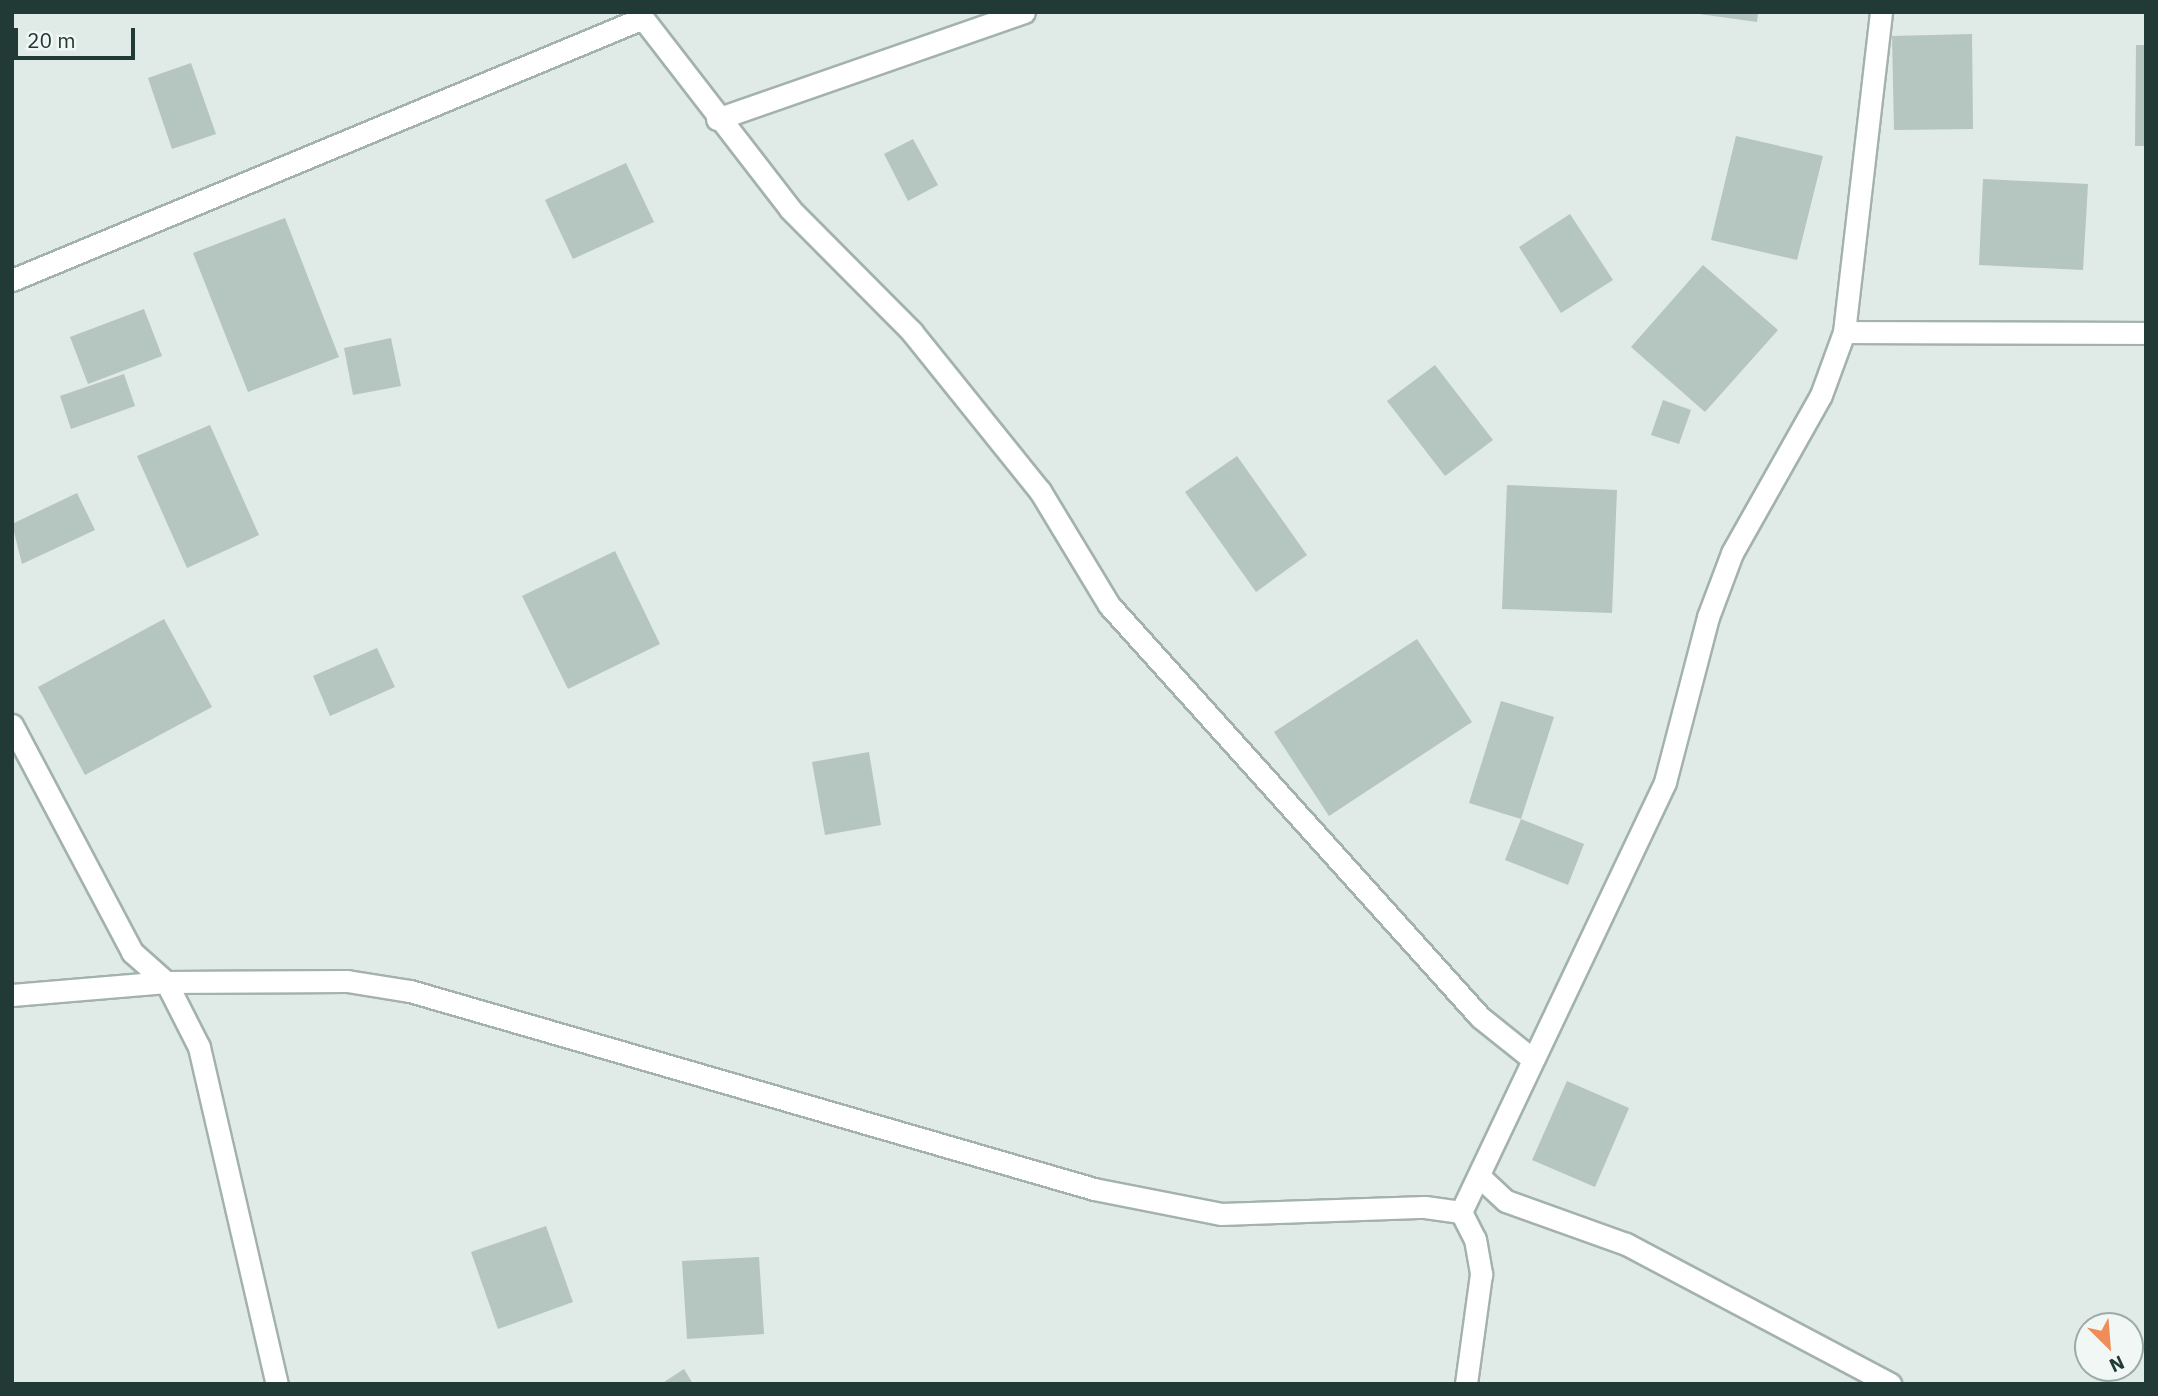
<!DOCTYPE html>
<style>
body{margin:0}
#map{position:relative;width:2158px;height:1396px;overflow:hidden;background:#e0eae7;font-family:"IBM Plex Sans",sans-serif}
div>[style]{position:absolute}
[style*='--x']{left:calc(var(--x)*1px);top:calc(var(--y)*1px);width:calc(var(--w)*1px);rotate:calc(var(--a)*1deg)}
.building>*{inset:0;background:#b5c5c0}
.roads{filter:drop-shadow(2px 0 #a3b2ae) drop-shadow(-2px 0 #a3b2ae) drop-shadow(0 2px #a3b2ae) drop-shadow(0 -2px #a3b2ae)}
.street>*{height:21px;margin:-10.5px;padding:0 10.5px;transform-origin:10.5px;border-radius:10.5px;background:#fff}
span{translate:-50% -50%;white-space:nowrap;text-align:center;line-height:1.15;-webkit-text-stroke:6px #f0f7f4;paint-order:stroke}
.frame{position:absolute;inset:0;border:14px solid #213a36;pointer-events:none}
.north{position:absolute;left:2074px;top:1312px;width:70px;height:70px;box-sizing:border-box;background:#f0f7f4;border:2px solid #9daba8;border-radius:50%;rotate:155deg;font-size:19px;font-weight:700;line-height:28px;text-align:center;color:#213a36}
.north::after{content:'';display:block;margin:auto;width:24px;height:32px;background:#ee8d5a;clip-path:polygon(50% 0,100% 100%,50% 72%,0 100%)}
.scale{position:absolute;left:14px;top:28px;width:121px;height:32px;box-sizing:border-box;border:4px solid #213a36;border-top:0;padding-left:9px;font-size:21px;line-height:24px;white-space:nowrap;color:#213a36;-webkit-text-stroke:5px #f0f7f4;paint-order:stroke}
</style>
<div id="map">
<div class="building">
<div style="clip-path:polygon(1685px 12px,1758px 12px,1757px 22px)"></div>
<div style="clip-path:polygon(1972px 34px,1973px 129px,1894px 130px,1892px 36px)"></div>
<div style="clip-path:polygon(2136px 45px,2146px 45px,2146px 146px,2135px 146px)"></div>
<div style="clip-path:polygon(191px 63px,216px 134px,172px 149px,148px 78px)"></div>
<div style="clip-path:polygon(1736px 136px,1823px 156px,1797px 260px,1711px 240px)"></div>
<div style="clip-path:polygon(913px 139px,938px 185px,908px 201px,884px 154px)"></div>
<div style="clip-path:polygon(626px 163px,654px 222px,573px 259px,545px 200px)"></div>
<div style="clip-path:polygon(1983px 179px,2088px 184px,2083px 270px,1979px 265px)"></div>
<div style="clip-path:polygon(1570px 214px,1613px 280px,1561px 313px,1519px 247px)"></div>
<div style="clip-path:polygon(285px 218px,339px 357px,248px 392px,193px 253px)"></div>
<div style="clip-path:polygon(1703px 265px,1778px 330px,1705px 412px,1631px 347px)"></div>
<div style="clip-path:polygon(144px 309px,162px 356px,88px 384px,70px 337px)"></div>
<div style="clip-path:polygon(391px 338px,401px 386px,353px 395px,344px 348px)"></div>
<div style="clip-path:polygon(1435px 365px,1493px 440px,1445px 476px,1387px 401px)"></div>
<div style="clip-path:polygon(124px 374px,135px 406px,71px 429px,60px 396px)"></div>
<div style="clip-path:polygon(1663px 400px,1691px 410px,1679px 444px,1651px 435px)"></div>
<div style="clip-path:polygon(210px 425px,259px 535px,187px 568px,137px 456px)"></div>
<div style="clip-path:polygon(1237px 456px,1307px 555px,1256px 592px,1185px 492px)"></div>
<div style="clip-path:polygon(1507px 485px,1617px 490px,1612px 613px,1502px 609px)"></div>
<div style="clip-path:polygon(77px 493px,95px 530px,22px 564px,12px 524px)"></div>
<div style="clip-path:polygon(615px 551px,660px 644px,568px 689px,522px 596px)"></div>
<div style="clip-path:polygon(164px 619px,212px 707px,85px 775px,38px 687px)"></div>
<div style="clip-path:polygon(1417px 639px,1472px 722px,1329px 816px,1274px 732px)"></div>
<div style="clip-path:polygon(377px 648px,395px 687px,330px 716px,313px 676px)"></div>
<div style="clip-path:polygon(1501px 701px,1554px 717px,1521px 819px,1469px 803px)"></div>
<div style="clip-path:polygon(869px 752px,881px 825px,825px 835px,812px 762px)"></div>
<div style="clip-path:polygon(1521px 819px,1584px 844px,1568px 885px,1505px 860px)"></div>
<div style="clip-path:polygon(1567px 1081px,1629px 1108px,1595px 1187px,1532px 1160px)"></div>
<div style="clip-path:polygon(546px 1226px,573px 1302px,498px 1329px,471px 1252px)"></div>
<div style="clip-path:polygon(759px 1257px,764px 1334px,687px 1339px,682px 1261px)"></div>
<div style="clip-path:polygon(684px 1369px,693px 1384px,661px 1384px)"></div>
</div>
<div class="roads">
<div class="street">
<div style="--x:638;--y:12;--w:249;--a:52.3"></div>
<div style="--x:790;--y:209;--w:173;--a:45.2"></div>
<div style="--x:912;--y:332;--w:204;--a:51.2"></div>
<div style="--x:1040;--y:491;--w:133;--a:58.8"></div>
<div style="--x:1109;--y:605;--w:554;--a:48"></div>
<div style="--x:1480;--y:1017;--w:64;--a:38.7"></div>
<div style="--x:717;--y:119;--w:325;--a:-19.2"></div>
<div style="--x:12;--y:280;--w:683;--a:-22.55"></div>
<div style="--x:1844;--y:332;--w:302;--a:0.2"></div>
<div style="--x:12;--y:725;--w:257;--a:62.1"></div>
<div style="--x:132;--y:952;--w:45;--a:41.4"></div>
<div style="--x:166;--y:982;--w:73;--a:63.1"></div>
<div style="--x:199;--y:1047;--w:346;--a:77"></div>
<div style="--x:12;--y:995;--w:155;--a:-4.8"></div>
<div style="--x:166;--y:982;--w:181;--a:-0.3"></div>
<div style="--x:347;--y:981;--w:64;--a:9"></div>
<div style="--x:410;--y:991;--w:712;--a:16.14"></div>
<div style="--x:1094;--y:1189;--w:129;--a:11.1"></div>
<div style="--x:1221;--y:1214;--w:204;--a:-2"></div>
<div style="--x:1425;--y:1207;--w:36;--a:8"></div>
<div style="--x:1480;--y:1177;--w:35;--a:43"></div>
<div style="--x:1506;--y:1201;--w:127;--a:19.7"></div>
<div style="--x:1626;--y:1244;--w:299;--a:27.9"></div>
<div style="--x:1461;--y:1212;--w:476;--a:-64.6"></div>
<div style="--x:1665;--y:782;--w:171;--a:-75.4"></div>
<div style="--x:1708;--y:617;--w:68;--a:-69.4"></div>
<div style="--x:1732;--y:553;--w:181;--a:-60.6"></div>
<div style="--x:1821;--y:395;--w:67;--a:-69.9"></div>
<div style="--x:1844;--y:332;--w:322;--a:-83.4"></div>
<div style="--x:1461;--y:1212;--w:30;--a:63"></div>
<div style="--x:1475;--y:1239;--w:36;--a:80"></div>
<div style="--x:1481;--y:1274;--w:111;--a:97.8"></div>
</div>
</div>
<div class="frame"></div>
<div class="north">N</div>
<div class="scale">20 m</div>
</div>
